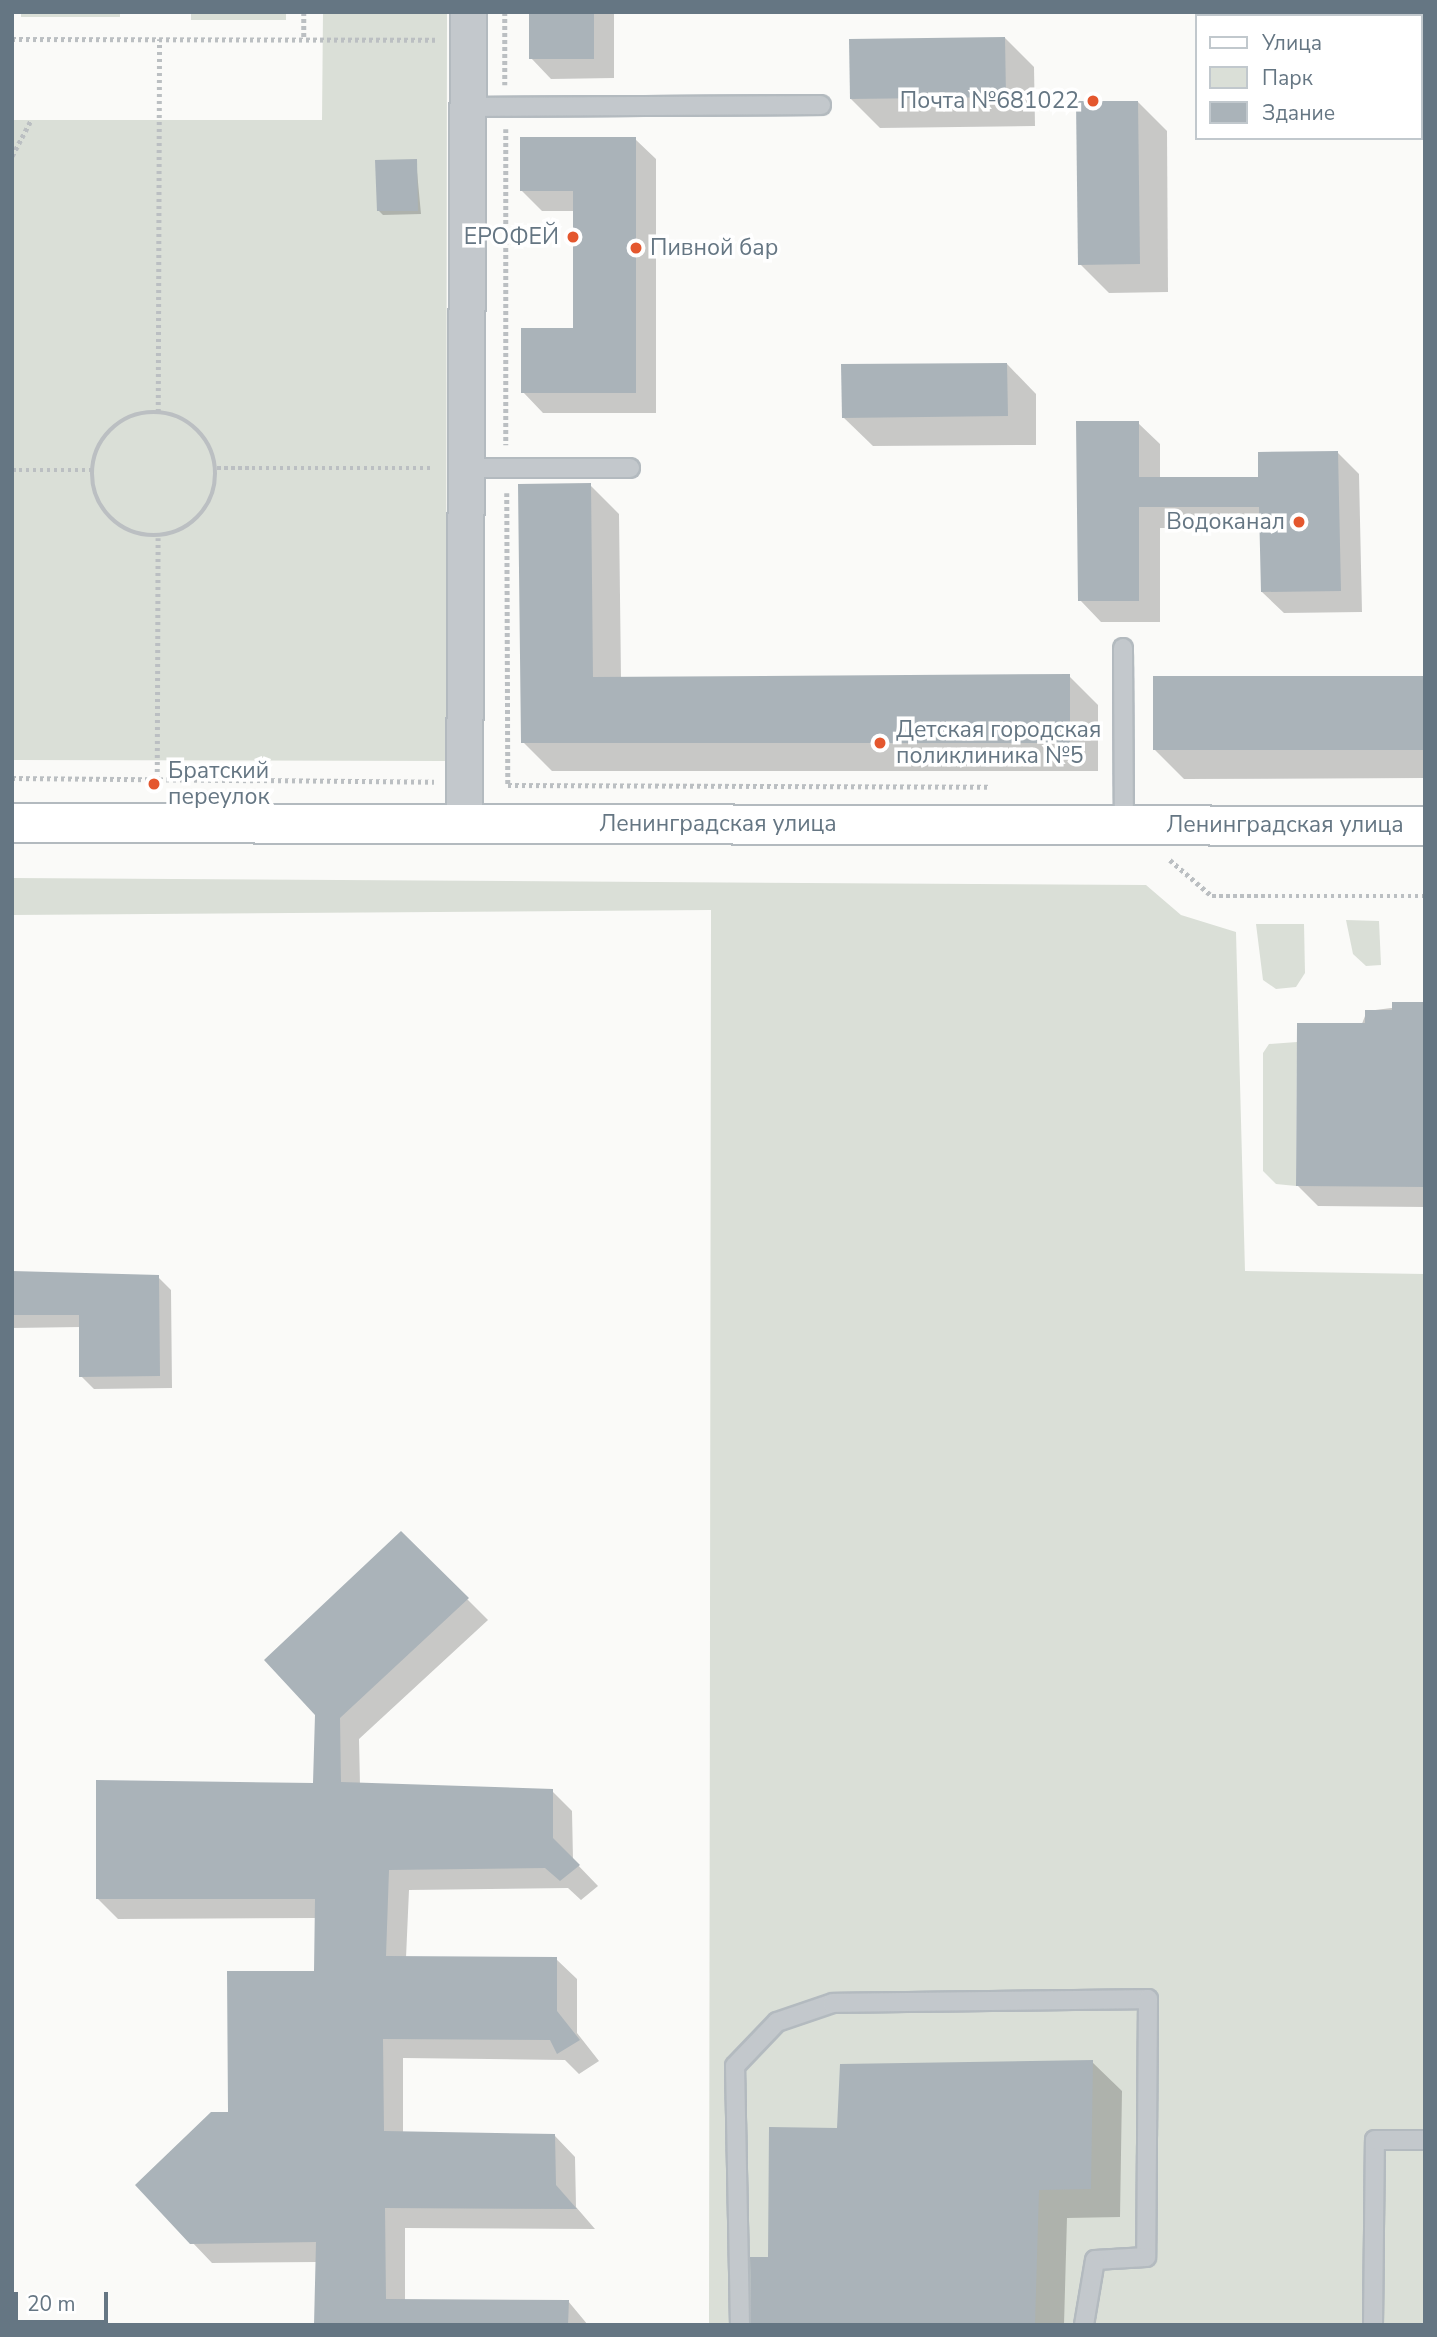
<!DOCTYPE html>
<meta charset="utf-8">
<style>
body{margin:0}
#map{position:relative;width:1437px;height:2337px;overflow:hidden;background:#fafaf8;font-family:"Nunito Sans",sans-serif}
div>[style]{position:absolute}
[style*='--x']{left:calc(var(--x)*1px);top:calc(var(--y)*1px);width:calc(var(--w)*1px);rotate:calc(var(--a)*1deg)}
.green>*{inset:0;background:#dadfd7}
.shadow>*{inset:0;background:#0003}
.building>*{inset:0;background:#aab3b9}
.path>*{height:4.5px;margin-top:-2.25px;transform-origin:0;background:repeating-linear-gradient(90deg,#bbbfc2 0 3.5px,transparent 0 7px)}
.path>.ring{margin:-2.25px;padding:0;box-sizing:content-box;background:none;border:4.5px solid #bbbfc2;border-radius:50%}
.roads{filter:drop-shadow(2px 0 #b3babf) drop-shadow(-2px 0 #b3babf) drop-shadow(0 2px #b3babf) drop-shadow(0 -2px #b3babf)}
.lane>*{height:18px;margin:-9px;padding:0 9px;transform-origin:9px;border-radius:9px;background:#c3c8cc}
.street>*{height:35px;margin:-17.5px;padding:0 17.5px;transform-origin:17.5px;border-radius:17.5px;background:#c3c8cc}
.secondary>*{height:38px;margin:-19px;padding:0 19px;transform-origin:19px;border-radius:19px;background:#fff}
.dots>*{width:19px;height:19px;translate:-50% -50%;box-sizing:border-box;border:4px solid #fff;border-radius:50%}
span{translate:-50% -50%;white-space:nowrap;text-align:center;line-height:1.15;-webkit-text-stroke:7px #fff;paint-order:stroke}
.poi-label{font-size:23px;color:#657683}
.right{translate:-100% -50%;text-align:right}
.left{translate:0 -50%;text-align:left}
.street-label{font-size:23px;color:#657683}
.frame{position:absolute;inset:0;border:14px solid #657683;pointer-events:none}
.legend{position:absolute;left:1195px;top:14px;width:228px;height:126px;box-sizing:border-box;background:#fff;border:2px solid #c1c8cd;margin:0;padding:9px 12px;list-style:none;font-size:21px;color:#657683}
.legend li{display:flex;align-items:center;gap:14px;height:35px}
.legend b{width:35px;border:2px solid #c1c8cd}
.scale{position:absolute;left:14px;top:2292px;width:94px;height:32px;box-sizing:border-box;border:4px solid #657683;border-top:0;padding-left:9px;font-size:21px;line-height:24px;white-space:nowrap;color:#657683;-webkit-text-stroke:5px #fff;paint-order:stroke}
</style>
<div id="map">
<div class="green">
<div style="clip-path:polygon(21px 12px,120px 12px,120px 17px,21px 17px)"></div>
<div style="clip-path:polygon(191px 12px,286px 12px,286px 20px,191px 20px)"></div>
<div style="clip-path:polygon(323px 12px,447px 12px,446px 761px,12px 760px,12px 120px,322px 120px)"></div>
<div style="clip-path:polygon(12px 878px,1146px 885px,1181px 915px,1236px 932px,1245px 1271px,1425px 1274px,1425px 2325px,709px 2325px,711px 910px,12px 915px)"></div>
<div style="clip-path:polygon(1346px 920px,1379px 921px,1381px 965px,1366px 966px,1353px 954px)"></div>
<div style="clip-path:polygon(1256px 924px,1304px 924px,1305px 973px,1296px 987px,1276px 989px,1263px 980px)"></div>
<div style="clip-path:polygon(1297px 1042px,1296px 1186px,1276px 1184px,1263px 1171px,1263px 1053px,1269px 1044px)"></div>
</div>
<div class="shadow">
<div style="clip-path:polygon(531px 12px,614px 12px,614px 78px,551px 79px,531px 58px)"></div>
<div style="clip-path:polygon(1005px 38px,1034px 67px,1035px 126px,880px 128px,851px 99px)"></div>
<div style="clip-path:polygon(1138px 102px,1167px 131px,1168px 292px,1109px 293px,1080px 264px)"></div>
<div style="clip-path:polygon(635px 139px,656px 159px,656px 413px,543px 413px,523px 392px,575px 330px,575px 211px,542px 211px,522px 191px)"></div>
<div style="clip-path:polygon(416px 161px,421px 214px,383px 215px,378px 210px)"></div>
<div style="clip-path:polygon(1007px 364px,1036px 394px,1036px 445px,873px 446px,843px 417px)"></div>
<div style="clip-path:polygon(1138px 423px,1160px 444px,1160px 479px,1260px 479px,1338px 453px,1359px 474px,1362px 612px,1284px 613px,1262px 592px,1261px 528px,1160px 528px,1160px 622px,1101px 622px,1080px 600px)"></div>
<div style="clip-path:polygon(590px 485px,619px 514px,621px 679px,1069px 676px,1098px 705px,1098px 771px,552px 771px,523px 742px)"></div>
<div style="clip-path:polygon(1425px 678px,1425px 778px,1184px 779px,1155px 750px)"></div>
<div style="clip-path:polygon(1424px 1004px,1425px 1207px,1318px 1206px,1298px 1186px,1367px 1011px)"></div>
<div style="clip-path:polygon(12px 1274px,158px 1277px,171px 1290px,172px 1388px,94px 1389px,81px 1376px,81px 1327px,12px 1328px)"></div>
<div style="clip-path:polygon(401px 1533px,488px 1620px,359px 1739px,360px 1785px,552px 1791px,572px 1811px,573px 1860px,598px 1886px,581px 1900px,568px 1888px,409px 1890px,406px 1958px,556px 1959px,577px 1979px,577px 2033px,599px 2061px,579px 2074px,565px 2060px,403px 2058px,403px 2133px,555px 2136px,575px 2157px,576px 2207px,595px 2229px,405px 2228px,405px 2301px,568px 2301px,588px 2325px,316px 2325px,317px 2262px,212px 2263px,192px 2242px,230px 2114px,316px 1972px,317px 1918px,118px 1919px,97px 1898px,315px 1785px)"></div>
<div style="clip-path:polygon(1092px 2062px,1122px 2091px,1120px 2217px,1067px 2218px,1064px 2325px,751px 2325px,770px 2259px,839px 2130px)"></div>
</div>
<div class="building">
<div style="clip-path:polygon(529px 12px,594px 12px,594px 59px,529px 59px)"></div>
<div style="clip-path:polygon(1005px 37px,1006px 97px,850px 99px,849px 39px)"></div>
<div style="clip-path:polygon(1076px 101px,1138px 101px,1140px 264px,1078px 265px)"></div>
<div style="clip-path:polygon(520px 137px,636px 137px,636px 393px,521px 393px,521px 328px,573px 328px,573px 191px,520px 191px)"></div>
<div style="clip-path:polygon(417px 159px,418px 211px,377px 211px,375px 160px)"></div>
<div style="clip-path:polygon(1007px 363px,1008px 416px,842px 418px,841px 364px)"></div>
<div style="clip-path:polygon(1076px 421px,1139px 421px,1139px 477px,1258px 477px,1258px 452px,1338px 451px,1341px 591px,1261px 592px,1259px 507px,1139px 507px,1139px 601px,1078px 601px)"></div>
<div style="clip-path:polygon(591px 483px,593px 677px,1070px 674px,1070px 743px,521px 743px,518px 484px)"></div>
<div style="clip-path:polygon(1153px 676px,1425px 676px,1425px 750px,1153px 750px)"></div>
<div style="clip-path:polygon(1392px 1002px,1425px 1002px,1425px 1187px,1296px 1186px,1297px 1023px,1365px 1023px,1365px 1010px,1392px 1010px)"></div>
<div style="clip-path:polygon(12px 1271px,159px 1275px,160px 1376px,79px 1377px,79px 1315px,12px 1315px)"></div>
<div style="clip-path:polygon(401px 1531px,469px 1598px,340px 1718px,341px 1782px,553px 1789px,553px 1838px,580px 1865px,560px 1881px,545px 1868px,389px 1870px,386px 1956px,557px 1957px,557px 2011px,580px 2040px,557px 2054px,550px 2040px,383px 2039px,384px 2131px,555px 2134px,556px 2185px,577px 2209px,385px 2208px,386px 2299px,569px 2300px,568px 2325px,314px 2325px,316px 2242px,190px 2244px,135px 2185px,211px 2112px,228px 2112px,227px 1971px,314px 1971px,315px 1899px,96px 1899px,96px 1780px,313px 1783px,315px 1715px,264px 1660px)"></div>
<div style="clip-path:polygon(1093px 2060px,1091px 2189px,1039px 2190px,1035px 2325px,751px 2325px,750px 2257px,768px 2257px,769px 2127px,837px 2128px,840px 2064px)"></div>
</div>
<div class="path">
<div style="--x:304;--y:12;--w:27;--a:90"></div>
<div style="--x:505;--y:12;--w:73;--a:90"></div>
<div style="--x:12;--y:39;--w:423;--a:0.1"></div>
<div style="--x:506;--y:129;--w:316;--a:90"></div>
<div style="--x:12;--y:156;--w:41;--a:-62.2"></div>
<div style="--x:158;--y:412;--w:373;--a:-89.8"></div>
<div class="ring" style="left:92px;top:412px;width:119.5px;height:119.5px"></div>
<div style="--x:217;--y:468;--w:216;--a:0"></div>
<div style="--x:12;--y:470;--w:80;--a:0"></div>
<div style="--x:507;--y:493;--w:292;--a:89.8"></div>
<div style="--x:508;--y:785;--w:483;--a:0.2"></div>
<div style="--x:12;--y:778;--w:422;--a:0.5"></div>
<div style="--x:157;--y:779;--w:241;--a:-89.8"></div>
<div style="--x:1170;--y:860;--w:55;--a:40.6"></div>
<div style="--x:1212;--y:896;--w:213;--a:0"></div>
</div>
<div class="roads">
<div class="lane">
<div style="--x:468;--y:107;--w:353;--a:-0.3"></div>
<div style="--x:466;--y:468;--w:164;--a:0"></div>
<div style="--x:1123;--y:648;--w:177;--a:89.7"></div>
<div style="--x:740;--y:2325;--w:259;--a:-91.1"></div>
<div style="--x:735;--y:2066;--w:61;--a:-46.3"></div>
<div style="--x:777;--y:2022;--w:59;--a:-18.7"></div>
<div style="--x:833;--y:2003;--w:315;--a:-0.7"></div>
<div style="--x:1148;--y:1999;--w:258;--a:90.4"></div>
<div style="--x:1146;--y:2257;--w:51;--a:176.6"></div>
<div style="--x:1095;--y:2260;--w:66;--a:99.6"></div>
<div style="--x:1373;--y:2325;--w:185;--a:-89.4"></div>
<div style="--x:1375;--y:2140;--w:50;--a:0"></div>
</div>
<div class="street">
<div style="--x:464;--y:824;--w:812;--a:-89.72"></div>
</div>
<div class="secondary">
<div style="--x:12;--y:823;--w:1413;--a:0.12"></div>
</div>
</div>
<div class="dots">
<div style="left:1093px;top:101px;background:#e4572e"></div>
<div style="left:573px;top:237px;background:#e4572e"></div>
<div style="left:636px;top:248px;background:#e4572e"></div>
<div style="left:1299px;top:522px;background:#e4572e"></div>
<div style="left:880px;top:743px;background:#e4572e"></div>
<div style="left:154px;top:784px;background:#e4572e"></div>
</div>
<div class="poi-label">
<span class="right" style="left:1079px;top:101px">Почта №681022</span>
<span class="right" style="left:559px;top:237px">ЕРОФЕЙ</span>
<span class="left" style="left:650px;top:248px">Пивной бар</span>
<span class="right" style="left:1285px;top:522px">Водоканал</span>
<span class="left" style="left:896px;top:743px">Детская городская<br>поликлиника №5</span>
<span class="left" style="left:168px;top:784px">Братский<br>переулок</span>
</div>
<div class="street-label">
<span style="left:718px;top:824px">Ленинградская улица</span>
<span style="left:1285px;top:825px">Ленинградская улица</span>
</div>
<div class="frame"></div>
<ul class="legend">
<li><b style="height:9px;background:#fff"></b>Улица</li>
<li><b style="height:19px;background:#dadfd7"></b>Парк</li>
<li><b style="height:19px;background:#aab3b9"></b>Здание</li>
</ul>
<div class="scale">20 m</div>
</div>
